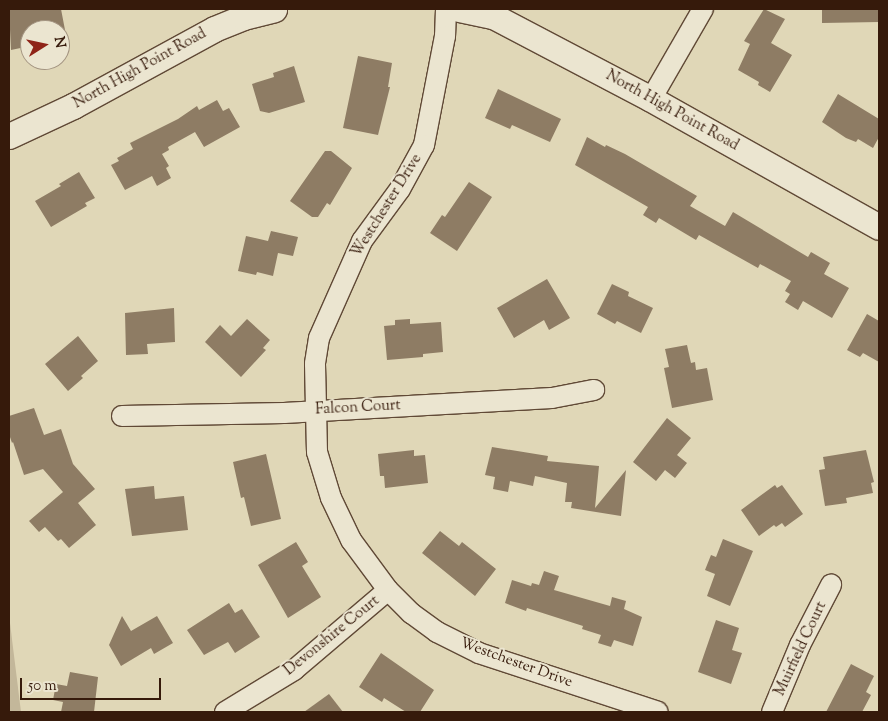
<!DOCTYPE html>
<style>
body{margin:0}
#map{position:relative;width:888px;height:721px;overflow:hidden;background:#e0d7b7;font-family:"Sorts Mill Goudy",serif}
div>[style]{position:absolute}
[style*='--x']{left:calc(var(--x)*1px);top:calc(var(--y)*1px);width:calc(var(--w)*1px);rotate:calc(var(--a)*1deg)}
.green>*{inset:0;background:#c3b79a}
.building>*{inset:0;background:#8e7c64}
.roads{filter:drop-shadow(1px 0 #604936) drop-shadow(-1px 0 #604936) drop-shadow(0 1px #604936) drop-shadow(0 -1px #604936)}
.minor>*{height:20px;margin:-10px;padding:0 10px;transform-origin:10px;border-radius:10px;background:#ebe5d0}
.tertiary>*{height:25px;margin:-12.5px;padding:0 12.5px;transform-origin:12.5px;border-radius:12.5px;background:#ebe5d0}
span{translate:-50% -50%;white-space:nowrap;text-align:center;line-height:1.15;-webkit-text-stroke:4px #ebe5d0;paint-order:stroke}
.street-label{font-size:15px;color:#361a0b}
.frame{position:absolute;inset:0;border:10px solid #361a0b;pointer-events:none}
.north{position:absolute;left:20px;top:20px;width:50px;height:50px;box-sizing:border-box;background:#ebe5d0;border:1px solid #a39481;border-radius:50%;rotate:80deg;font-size:14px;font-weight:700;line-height:20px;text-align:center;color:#361a0b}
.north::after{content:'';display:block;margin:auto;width:18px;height:22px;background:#8f2418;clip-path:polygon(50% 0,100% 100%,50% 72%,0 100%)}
.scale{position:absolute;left:20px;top:678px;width:141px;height:22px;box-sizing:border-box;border:2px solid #361a0b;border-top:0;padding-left:6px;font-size:15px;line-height:18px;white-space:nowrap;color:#361a0b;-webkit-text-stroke:4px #ebe5d0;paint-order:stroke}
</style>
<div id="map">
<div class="green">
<div style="clip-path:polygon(9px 615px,21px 712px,9px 712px)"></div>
</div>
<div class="building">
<div style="clip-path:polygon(9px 9px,61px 9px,65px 30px,30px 30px,30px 46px,11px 50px)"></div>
<div style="clip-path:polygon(764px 9px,785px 19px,771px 43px,792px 55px,770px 92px,758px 85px,759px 82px,738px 70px,750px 44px,744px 41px)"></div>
<div style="clip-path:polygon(822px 9px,879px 9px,879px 22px,822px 23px)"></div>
<div style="clip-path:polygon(358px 56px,392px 63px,388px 87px,390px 87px,378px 135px,343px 128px)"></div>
<div style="clip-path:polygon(294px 66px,305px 102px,269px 113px,260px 111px,252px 84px,274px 77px,273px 73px)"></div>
<div style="clip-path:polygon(498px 89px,561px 119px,550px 142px,512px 125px,510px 129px,485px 118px)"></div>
<div style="clip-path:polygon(838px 94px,879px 119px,879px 137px,873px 148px,858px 139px,856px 142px,846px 138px,822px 122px)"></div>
<div style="clip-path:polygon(217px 100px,223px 111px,229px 108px,240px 127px,204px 147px,195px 132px,168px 147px,169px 150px,162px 154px,169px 166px,166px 168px,171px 178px,157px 186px,152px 176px,125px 190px,111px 165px,119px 161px,117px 158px,133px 149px,130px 143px,178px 119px,197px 106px,199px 110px)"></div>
<div style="clip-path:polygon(587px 137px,605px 147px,606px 145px,625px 154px,697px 196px,690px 206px,725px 226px,733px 212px,808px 257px,811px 252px,830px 263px,824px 274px,849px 288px,832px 318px,803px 301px,798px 310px,785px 302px,790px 294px,785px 291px,791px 281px,760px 264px,758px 268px,699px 235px,696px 240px,659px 218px,656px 223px,643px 215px,648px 207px,575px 165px)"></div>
<div style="clip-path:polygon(325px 151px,331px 151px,352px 168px,330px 205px,327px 203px,318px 217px,312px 217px,290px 201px)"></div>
<div style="clip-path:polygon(79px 172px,95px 198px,85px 203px,87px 206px,51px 227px,35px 201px,61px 186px,59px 184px)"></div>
<div style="clip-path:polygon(469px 182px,492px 197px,457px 251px,430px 233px,442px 215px,445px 217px)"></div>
<div style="clip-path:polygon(271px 231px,298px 237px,293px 256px,278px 253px,273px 276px,257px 272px,256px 275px,238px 271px,246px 236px,268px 241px)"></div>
<div style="clip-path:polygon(547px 279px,570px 318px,549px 330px,544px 320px,514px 338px,497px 308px)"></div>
<div style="clip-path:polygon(612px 284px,629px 292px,628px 296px,653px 308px,641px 333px,617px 321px,615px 324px,597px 314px)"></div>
<div style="clip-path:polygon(174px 308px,175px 342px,147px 344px,148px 354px,126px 355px,125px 313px)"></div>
<div style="clip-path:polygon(867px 314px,879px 321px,879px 362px,863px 353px,860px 357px,847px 350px)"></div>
<div style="clip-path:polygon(247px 319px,270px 340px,263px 348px,266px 350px,241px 377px,205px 342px,220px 325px,231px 336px)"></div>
<div style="clip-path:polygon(410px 319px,410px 324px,441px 322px,443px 352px,423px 354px,423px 357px,387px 360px,384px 326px,395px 325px,395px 320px)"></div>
<div style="clip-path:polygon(78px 336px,98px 361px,81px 376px,83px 378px,68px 391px,45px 364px)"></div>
<div style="clip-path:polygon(687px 345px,691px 363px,695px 362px,696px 370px,707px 368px,713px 400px,672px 408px,664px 368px,669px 367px,665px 349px)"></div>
<div style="clip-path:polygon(34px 408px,44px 435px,61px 429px,73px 464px,95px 489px,78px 503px,96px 525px,69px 548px,61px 539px,58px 541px,45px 527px,39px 532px,29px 521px,63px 492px,43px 469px,24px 475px,13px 442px,12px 443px,9px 434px,9px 416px)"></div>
<div style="clip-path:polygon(667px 418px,691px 438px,677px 455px,687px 463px,675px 478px,665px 470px,656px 481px,633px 462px)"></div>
<div style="clip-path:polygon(492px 447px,548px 456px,547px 461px,599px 466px,595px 508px,626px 470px,621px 516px,571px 508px,572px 502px,565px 502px,567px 483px,535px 476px,533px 486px,510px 481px,508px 492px,493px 489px,495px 477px,485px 475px)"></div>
<div style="clip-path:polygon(414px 450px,414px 456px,425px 455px,428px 483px,385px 488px,384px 476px,380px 476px,378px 454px)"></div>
<div style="clip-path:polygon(866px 450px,874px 482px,871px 483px,873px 493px,846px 498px,847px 503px,825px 506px,819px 470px,825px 469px,823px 457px)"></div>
<div style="clip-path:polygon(266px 454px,281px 519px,251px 526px,244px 497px,241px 498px,233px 462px)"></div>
<div style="clip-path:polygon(775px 485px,777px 488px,782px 485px,803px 514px,785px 527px,782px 523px,776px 527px,774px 525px,759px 536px,741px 510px)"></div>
<div style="clip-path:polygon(154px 486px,155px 499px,184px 496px,188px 530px,132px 536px,125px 489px)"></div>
<div style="clip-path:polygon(440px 531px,459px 546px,462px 542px,496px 569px,475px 596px,422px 553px)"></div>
<div style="clip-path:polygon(723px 539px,753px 551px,730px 606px,707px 596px,715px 574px,705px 570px,711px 555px,716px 557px)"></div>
<div style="clip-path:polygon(296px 542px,308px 562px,302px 566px,321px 597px,288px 618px,258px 565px)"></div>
<div style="clip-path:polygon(544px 571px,559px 576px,554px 590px,610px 606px,612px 597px,626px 601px,624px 609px,642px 617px,633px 646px,614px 640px,611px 647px,598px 643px,601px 635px,582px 629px,583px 626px,527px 608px,526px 611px,505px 603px,512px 580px,531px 586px,532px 583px,539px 585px)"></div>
<div style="clip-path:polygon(229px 603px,235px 613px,242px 609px,260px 637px,235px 653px,228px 642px,204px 655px,187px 630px)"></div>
<div style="clip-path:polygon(122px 616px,131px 631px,157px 616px,173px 643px,154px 654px,151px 648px,121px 666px,109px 645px)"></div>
<div style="clip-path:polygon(716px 620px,739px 628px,732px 650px,742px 653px,731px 684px,698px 672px)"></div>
<div style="clip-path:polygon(381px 653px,434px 690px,420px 712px,406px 712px,384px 698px,382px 702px,359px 687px)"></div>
<div style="clip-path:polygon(851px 664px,874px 676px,866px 692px,871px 695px,862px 712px,826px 712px)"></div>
<div style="clip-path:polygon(70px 672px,98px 677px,94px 712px,61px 712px,63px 702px,53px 700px,56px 684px,67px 686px)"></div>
<div style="clip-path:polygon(329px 694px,343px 712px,304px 712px)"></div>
</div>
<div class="roads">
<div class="minor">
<div style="--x:446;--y:9;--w:27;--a:92"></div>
<div style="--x:445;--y:36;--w:111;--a:100.9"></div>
<div style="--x:424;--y:145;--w:50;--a:118.6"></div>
<div style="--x:400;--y:189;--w:64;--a:126.2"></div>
<div style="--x:362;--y:241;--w:106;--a:113.9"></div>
<div style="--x:319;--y:338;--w:26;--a:99"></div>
<div style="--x:315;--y:364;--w:88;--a:88.7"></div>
<div style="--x:317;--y:452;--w:48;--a:73.1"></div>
<div style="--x:331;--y:498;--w:47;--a:64.5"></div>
<div style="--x:351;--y:540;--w:62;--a:53.5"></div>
<div style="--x:388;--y:590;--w:33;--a:45"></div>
<div style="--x:411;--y:613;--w:32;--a:36"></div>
<div style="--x:437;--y:632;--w:47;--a:26.6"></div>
<div style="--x:479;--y:653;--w:188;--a:18.2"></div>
<div style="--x:651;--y:99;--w:104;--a:-60"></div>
<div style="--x:122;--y:416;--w:162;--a:-1.1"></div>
<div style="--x:284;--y:413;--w:268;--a:-3.2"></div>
<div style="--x:552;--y:398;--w:43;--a:-10.8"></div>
<div style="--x:225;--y:712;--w:81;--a:-31.3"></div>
<div style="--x:294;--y:670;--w:123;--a:-40.4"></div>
<div style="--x:772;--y:712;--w:73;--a:-67.3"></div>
<div style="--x:800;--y:645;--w:68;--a:-62.7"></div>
</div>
<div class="tertiary">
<div style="--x:459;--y:9;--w:35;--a:12"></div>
<div style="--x:493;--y:16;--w:178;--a:27.7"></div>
<div style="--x:651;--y:99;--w:261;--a:29.3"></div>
<div style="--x:9;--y:136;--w:71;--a:-25.1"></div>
<div style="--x:73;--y:106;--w:161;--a:-28.6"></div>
<div style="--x:214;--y:29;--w:31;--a:-22"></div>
<div style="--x:243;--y:17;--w:32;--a:-14"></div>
</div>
</div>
<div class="street-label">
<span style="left:140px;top:69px;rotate:-29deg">North High Point Road</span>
<span style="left:672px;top:111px;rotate:29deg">North High Point Road</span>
<span style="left:387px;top:206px;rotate:-58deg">Westchester Drive</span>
<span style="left:358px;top:408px;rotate:-3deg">Falcon Court</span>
<span style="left:332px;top:636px;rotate:-39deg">Devonshire Court</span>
<span style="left:801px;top:649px;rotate:-65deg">Muirfield Court</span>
<span style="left:516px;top:663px;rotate:20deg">Westchester Drive</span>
</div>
<div class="frame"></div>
<div class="north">N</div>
<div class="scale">50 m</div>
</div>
